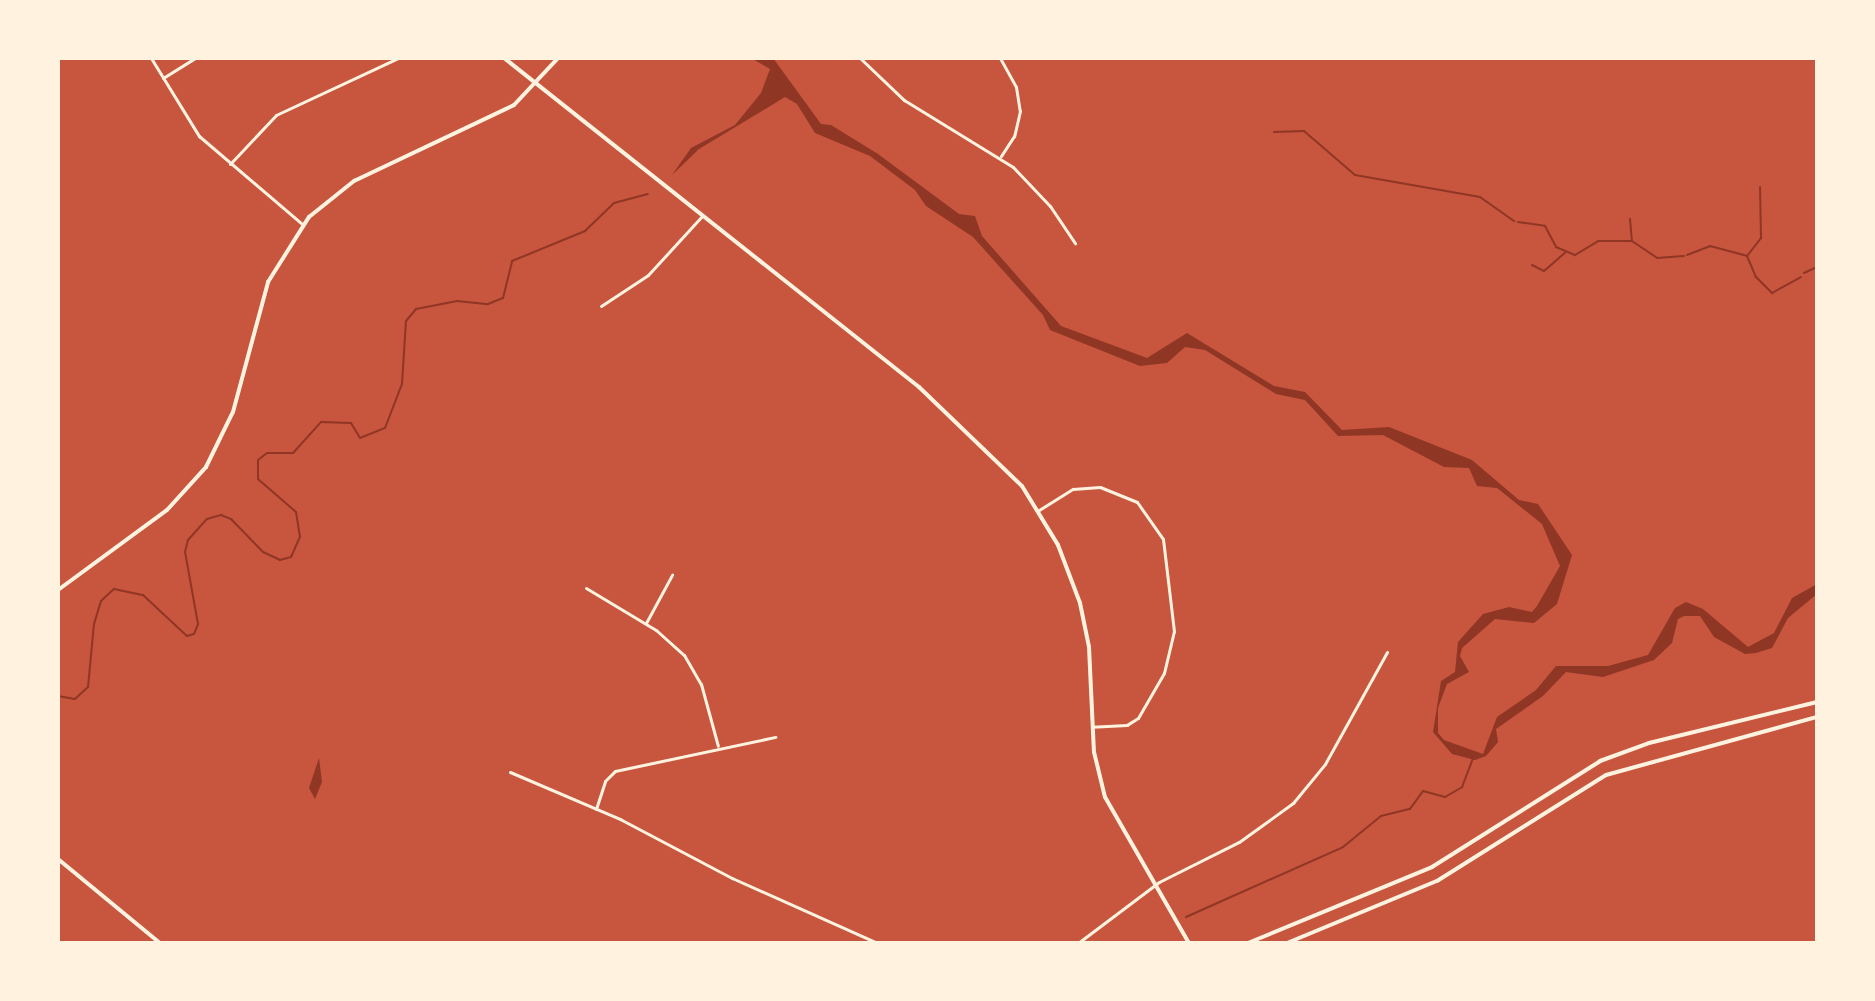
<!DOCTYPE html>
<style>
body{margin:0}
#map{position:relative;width:1875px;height:1001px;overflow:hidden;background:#c8553d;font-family:Signika,sans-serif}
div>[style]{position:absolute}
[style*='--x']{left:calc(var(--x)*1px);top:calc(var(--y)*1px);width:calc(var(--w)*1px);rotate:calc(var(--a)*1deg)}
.water>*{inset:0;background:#8f3625}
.stream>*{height:2px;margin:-1px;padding:0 1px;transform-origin:1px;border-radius:1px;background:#8f3625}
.minor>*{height:3px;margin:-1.5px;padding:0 1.5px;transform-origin:1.5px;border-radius:1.5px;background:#fff3e0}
.tertiary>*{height:4px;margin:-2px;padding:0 2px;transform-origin:2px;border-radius:2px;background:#fff3e0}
span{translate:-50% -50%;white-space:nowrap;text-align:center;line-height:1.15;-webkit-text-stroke:8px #fff3e0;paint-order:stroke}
.frame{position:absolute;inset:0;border:60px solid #fff3e0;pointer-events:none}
</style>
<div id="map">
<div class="water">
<div style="clip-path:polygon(751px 58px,773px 58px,821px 124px,831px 125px,878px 154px,959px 214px,975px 216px,982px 236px,1061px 326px,1147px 358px,1187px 333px,1274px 386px,1305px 392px,1342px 430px,1389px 427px,1472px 460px,1519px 500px,1538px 504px,1572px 555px,1557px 604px,1534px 623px,1495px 619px,1462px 648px,1460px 656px,1469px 672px,1447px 684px,1438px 708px,1438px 733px,1444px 740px,1483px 754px,1497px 717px,1536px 690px,1556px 666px,1608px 666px,1648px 655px,1675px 608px,1686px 602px,1703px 609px,1748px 647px,1774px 633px,1792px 598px,1817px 584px,1817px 594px,1788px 618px,1772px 648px,1756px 653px,1745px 654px,1714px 637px,1700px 616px,1684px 616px,1678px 619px,1672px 643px,1654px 660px,1603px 677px,1566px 672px,1543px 696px,1496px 729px,1498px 742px,1486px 756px,1475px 760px,1452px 754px,1433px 732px,1441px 681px,1455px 672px,1458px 642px,1483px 614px,1509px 607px,1532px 612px,1537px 606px,1560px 566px,1542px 524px,1497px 488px,1477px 486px,1469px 468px,1444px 467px,1383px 435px,1338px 436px,1305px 400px,1276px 394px,1205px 350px,1185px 347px,1167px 363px,1140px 366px,1050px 330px,1043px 315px,973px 237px,926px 206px,915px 190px,870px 156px,815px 133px,797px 104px,785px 97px,699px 149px,672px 175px,691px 148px,735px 125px,761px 93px,770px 69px)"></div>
<div style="clip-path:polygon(319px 758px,322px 782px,315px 799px,309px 788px)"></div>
</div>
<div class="stream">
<div style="--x:1274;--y:132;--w:30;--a:-2"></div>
<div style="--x:1304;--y:131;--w:67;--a:40.8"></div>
<div style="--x:1355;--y:175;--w:127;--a:10"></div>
<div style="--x:1480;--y:197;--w:42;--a:35.2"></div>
<div style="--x:1630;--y:219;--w:22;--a:85"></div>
<div style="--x:1518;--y:222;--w:27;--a:8"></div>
<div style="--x:1545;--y:226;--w:24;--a:62"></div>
<div style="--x:1556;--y:247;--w:21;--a:23"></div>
<div style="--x:1575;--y:255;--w:27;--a:-31"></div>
<div style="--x:1598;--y:241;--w:34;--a:0"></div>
<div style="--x:1632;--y:241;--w:30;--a:34"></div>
<div style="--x:1657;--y:258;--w:27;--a:-4"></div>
<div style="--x:1687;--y:255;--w:25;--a:-21"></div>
<div style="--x:1710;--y:246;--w:38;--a:15"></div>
<div style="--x:1747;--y:256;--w:23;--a:67"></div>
<div style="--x:1756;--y:277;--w:23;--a:45"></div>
<div style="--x:1772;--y:293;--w:33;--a:-29"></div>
<div style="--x:1747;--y:256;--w:23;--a:-52"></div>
<div style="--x:1761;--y:238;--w:51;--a:-91.1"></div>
<div style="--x:1532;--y:265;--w:13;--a:27"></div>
<div style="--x:1544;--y:271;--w:28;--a:-41"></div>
<div style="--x:1804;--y:273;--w:14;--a:-25"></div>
<div style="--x:58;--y:696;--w:17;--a:10"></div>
<div style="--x:75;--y:699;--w:18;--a:-43"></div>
<div style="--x:88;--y:687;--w:63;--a:-84.6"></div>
<div style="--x:94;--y:624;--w:24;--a:-73"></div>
<div style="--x:101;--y:601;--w:18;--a:-43"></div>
<div style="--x:114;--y:589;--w:30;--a:12"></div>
<div style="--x:143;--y:595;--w:60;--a:43"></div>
<div style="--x:187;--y:636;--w:7;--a:-16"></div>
<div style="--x:194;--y:634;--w:11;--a:-68"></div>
<div style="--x:198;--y:624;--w:73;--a:-100.2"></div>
<div style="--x:185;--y:552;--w:12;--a:-76"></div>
<div style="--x:188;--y:540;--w:28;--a:-48"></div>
<div style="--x:207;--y:519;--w:15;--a:-16"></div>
<div style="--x:221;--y:515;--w:11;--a:22"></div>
<div style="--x:231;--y:519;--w:46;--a:45.9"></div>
<div style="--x:263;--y:552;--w:19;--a:25"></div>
<div style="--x:280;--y:560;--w:11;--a:-15"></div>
<div style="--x:291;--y:557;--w:22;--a:-66"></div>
<div style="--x:300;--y:537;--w:25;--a:-99"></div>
<div style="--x:296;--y:512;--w:50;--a:-139"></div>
<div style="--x:258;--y:479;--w:19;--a:-90"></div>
<div style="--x:258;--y:460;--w:11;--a:-38"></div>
<div style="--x:267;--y:453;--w:26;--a:0"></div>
<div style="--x:293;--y:453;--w:42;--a:-47.9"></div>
<div style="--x:321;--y:422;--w:30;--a:2"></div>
<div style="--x:351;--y:423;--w:17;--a:59"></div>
<div style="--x:360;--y:438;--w:27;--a:-22"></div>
<div style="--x:385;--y:428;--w:47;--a:-68.9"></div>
<div style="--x:402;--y:384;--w:63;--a:-86.4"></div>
<div style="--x:406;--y:321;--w:16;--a:-50"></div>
<div style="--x:416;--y:309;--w:42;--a:-11"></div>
<div style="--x:457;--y:301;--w:31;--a:6"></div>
<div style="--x:488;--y:304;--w:16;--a:-22"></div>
<div style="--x:503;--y:298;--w:38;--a:-76"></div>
<div style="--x:512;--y:261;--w:79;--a:-22.3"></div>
<div style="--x:585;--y:231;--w:40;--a:-44"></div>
<div style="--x:614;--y:203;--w:35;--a:-15"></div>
<div style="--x:1186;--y:917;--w:172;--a:-24"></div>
<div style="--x:1343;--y:847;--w:49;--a:-39.2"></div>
<div style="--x:1381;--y:816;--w:30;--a:-14"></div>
<div style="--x:1410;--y:809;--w:22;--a:-54"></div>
<div style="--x:1423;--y:791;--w:23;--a:15"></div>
<div style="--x:1445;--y:797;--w:20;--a:-30"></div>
<div style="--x:1462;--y:787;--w:30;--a:-69"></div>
</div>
<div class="minor">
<div style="--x:151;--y:58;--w:92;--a:58.4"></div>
<div style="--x:199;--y:136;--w:135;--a:40.5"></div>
<div style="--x:860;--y:58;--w:61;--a:43.7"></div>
<div style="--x:904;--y:100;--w:128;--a:31.6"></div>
<div style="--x:1013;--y:167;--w:54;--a:46.5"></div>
<div style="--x:1050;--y:206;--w:45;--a:56"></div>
<div style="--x:1000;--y:58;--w:33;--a:61"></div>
<div style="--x:1016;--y:87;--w:24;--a:81"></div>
<div style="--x:1020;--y:111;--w:26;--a:103"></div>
<div style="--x:1014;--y:136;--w:24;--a:123"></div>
<div style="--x:163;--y:78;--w:38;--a:-32"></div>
<div style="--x:230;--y:164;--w:67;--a:-46.8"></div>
<div style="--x:276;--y:115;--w:135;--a:-25"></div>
<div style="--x:601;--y:306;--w:56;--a:-33.4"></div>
<div style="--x:648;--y:275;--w:80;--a:-47.5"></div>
<div style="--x:1039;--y:510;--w:40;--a:-32"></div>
<div style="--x:1073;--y:489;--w:27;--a:-4"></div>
<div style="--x:1100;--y:487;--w:40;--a:22"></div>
<div style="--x:1137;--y:502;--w:45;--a:54.9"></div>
<div style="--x:1163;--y:539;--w:93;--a:83.2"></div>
<div style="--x:1174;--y:631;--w:43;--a:103.4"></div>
<div style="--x:1164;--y:673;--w:52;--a:120"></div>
<div style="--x:1138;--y:718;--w:13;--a:148"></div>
<div style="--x:1127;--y:725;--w:35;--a:177"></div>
<div style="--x:586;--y:588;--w:82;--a:31"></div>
<div style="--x:656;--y:630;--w:38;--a:42"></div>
<div style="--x:684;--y:655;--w:34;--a:60"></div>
<div style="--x:701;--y:684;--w:64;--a:74.7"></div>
<div style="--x:646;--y:623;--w:55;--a:-61.6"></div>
<div style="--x:510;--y:772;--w:120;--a:23.1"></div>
<div style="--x:620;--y:819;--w:127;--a:27.8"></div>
<div style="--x:732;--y:878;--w:159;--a:24.1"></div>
<div style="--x:596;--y:809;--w:29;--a:-72"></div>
<div style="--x:605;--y:781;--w:14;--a:-45"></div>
<div style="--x:615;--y:771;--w:164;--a:-12"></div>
<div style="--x:1078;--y:943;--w:101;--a:-37"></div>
<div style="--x:1159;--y:882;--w:89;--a:-26.6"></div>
<div style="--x:1239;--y:842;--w:67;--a:-35.8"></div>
<div style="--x:1293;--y:803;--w:50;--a:-50.6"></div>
<div style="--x:1325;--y:764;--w:128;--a:-61"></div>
</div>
<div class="tertiary">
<div style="--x:504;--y:58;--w:530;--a:38.41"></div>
<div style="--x:919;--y:387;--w:143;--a:43.9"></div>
<div style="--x:1022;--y:486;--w:69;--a:58.6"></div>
<div style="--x:1058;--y:545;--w:62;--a:69.2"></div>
<div style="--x:1080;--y:603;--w:45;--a:78.4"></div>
<div style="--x:1089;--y:647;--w:105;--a:87.3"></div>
<div style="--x:1094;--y:752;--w:46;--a:76.3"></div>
<div style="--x:1105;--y:797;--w:168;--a:60.1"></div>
<div style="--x:58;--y:590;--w:135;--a:-36.3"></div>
<div style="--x:167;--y:510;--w:58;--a:-47.8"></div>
<div style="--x:206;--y:467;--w:61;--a:-63.9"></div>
<div style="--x:233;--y:412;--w:135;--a:-74.9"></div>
<div style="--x:268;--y:282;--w:77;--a:-57.8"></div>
<div style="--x:309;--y:217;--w:58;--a:-38.7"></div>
<div style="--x:354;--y:181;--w:177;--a:-25.4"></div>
<div style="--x:514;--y:105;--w:64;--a:-46.9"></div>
<div style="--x:58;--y:859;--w:132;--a:39.5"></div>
<div style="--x:1248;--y:943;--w:199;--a:-22.4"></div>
<div style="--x:1432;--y:867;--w:199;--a:-32.2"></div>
<div style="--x:1600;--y:761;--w:52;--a:-20.2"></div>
<div style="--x:1649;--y:743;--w:173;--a:-13.7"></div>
<div style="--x:1287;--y:943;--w:162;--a:-22.5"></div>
<div style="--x:1437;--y:881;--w:199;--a:-32.1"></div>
<div style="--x:1606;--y:775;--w:219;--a:-15.4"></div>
</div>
<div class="frame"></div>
</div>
